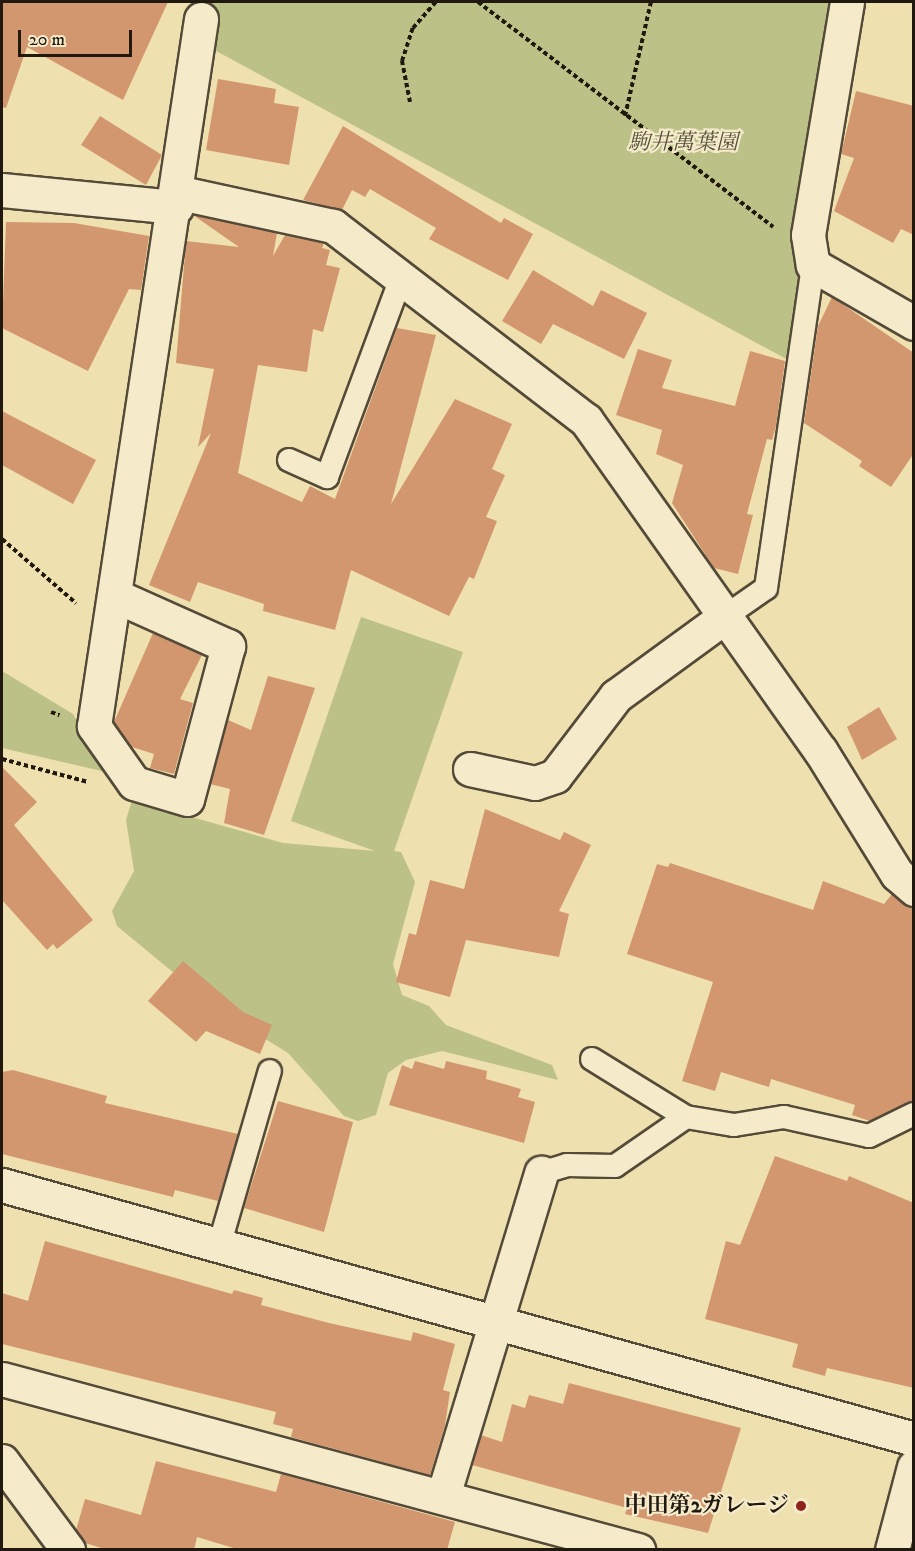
<!DOCTYPE html>
<meta charset="utf-8">
<style>
body{margin:0}
#map{position:relative;width:915px;height:1551px;overflow:hidden;background:#efe0af;font-family:"IM FELL DW Pica","Noto Serif JP",serif}
div>[style]{position:absolute}
[style*='--x']{left:calc(var(--x)*1px);top:calc(var(--y)*1px);width:calc(var(--w)*1px);rotate:calc(var(--a)*1deg)}
.green>*{inset:0;background:#bcc188}
.building>*{inset:0;background:#d39770}
.path>*{height:4px;margin-top:-2px;transform-origin:0;background:repeating-linear-gradient(90deg,#211810 0 4.5px,transparent 0 7.5px)}
.roads{filter:drop-shadow(2px 0 #544a38) drop-shadow(-2px 0 #544a38) drop-shadow(0 2px #544a38) drop-shadow(0 -2px #544a38)}
.lane>*{height:22px;margin:-11px;padding:0 11px;transform-origin:11px;border-radius:11px;background:#f5ebcb}
.street>*{height:33px;margin:-16.5px;padding:0 16.5px;transform-origin:16.5px;border-radius:16.5px;background:#f5ebcb}
.secondary>*{height:33px;margin:-16.5px;padding:0 16.5px;transform-origin:16.5px;border-radius:16.5px;background:#f5ebcb}
.dots>*{width:16px;height:16px;translate:-50% -50%;box-sizing:border-box;border:3px solid #f5ebcb;border-radius:50%}
span{translate:-50% -50%;white-space:nowrap;text-align:center;line-height:1.15;-webkit-text-stroke:4.5px #f5ebcb;paint-order:stroke}
.park-label{font-size:22px;color:#57533a;font-style:italic}
.poi-label{font-size:22px;color:#211810;font-weight:700}
.right{translate:-100% -50%;text-align:right}
.frame{position:absolute;inset:0;border:3px solid #211810;pointer-events:none}
.scale{position:absolute;left:18px;top:30px;width:114px;height:27px;box-sizing:border-box;border:3px solid #211810;border-top:0;padding-left:8px;font-size:18px;line-height:21px;white-space:nowrap;color:#211810;-webkit-text-stroke:4px #f5ebcb;paint-order:stroke}
</style>
<div id="map">
<div class="green">
<div style="clip-path:polygon(212px 2px,847px 2px,792px 362px,205px 45px)"></div>
<div style="clip-path:polygon(361px 617px,463px 652px,394px 851px,401px 852px,415px 882px,393px 964px,402px 995px,429px 1006px,446px 1025px,552px 1065px,558px 1080px,442px 1051px,406px 1060px,388px 1073px,376px 1115px,358px 1121px,344px 1116px,288px 1053px,220px 1011px,117px 926px,112px 911px,134px 871px,126px 820px,132px 800px,283px 843px,375px 851px,291px 821px)"></div>
<div style="clip-path:polygon(2px 671px,73px 714px,106px 772px,2px 748px)"></div>
</div>
<div class="building">
<div style="clip-path:polygon(2px 2px,168px 2px,123px 100px,27px 47px,6px 108px,2px 107px)"></div>
<div style="clip-path:polygon(218px 79px,276px 89px,274px 103px,299px 107px,289px 165px,206px 150px)"></div>
<div style="clip-path:polygon(856px 91px,914px 106px,914px 235px,901px 229px,893px 243px,834px 211px,854px 158px,841px 154px)"></div>
<div style="clip-path:polygon(100px 116px,162px 155px,146px 185px,81px 145px)"></div>
<div style="clip-path:polygon(343px 126px,501px 223px,504px 218px,533px 234px,508px 280px,429px 239px,436px 228px,370px 189px,365px 197px,352px 190px,342px 210px,303px 200px)"></div>
<div style="clip-path:polygon(193px 215px,277px 233px,273px 256px,285px 235px,324px 243px,322px 248px,330px 250px,326px 265px,340px 268px,323px 332px,313px 329px,307px 372px,258px 365px,238px 473px,302px 502px,310px 486px,335px 499px,397px 328px,436px 335px,391px 504px,455px 399px,512px 424px,492px 469px,505px 475px,486px 517px,497px 521px,474px 579px,469px 577px,449px 616px,351px 570px,335px 630px,263px 611px,264px 604px,198px 582px,190px 602px,149px 585px,211px 433px,198px 447px,214px 369px,176px 363px,186px 241px,239px 247px)"></div>
<div style="clip-path:polygon(6px 222px,74px 223px,149px 236px,141px 290px,129px 289px,88px 371px,2px 328px)"></div>
<div style="clip-path:polygon(533px 270px,593px 306px,601px 290px,647px 313px,624px 359px,553px 324px,541px 344px,502px 321px)"></div>
<div style="clip-path:polygon(832px 297px,914px 353px,914px 453px,891px 487px,859px 466px,862px 461px,804px 423px,818px 326px)"></div>
<div style="clip-path:polygon(638px 349px,672px 360px,662px 388px,735px 406px,750px 351px,785px 361px,776px 426px,772px 440px,767px 439px,747px 514px,753px 515px,738px 574px,714px 568px,672px 503px,683px 465px,656px 454px,662px 430px,616px 415px)"></div>
<div style="clip-path:polygon(2px 411px,96px 460px,73px 504px,2px 465px)"></div>
<div style="clip-path:polygon(153px 633px,202px 655px,180px 699px,193px 703px,174px 774px,150px 768px,154px 754px,132px 747px,114px 722px)"></div>
<div style="clip-path:polygon(268px 676px,315px 688px,264px 835px,224px 823px,230px 789px,210px 784px,228px 720px,251px 730px)"></div>
<div style="clip-path:polygon(879px 707px,897px 739px,862px 760px,847px 727px)"></div>
<div style="clip-path:polygon(2px 767px,37px 802px,14px 825px,93px 920px,57px 949px,53px 944px,47px 950px,2px 900px)"></div>
<div style="clip-path:polygon(485px 809px,560px 840px,564px 832px,591px 845px,559px 911px,569px 914px,559px 957px,466px 940px,450px 997px,396px 982px,409px 933px,416px 935px,430px 880px,464px 889px)"></div>
<div style="clip-path:polygon(670px 863px,813px 910px,823px 881px,884px 904px,892px 894px,914px 907px,914px 1101px,870px 1121px,852px 1115px,855px 1105px,771px 1079px,769px 1087px,721px 1072px,715px 1091px,682px 1081px,713px 982px,627px 954px,657px 864px,668px 867px)"></div>
<div style="clip-path:polygon(183px 961px,243px 1012px,272px 1025px,260px 1054px,206px 1031px,196px 1042px,148px 1001px)"></div>
<div style="clip-path:polygon(415px 1061px,444px 1069px,446px 1061px,487px 1071px,486px 1079px,521px 1089px,518px 1097px,535px 1102px,524px 1143px,389px 1105px,402px 1065px,412px 1069px)"></div>
<div style="clip-path:polygon(13px 1070px,107px 1096px,105px 1103px,238px 1134px,218px 1201px,175px 1190px,173px 1197px,2px 1154px,2px 1072px)"></div>
<div style="clip-path:polygon(278px 1101px,353px 1122px,324px 1232px,244px 1208px)"></div>
<div style="clip-path:polygon(775px 1156px,847px 1181px,849px 1176px,914px 1203px,914px 1388px,827px 1368px,825px 1376px,792px 1367px,798px 1344px,705px 1319px,726px 1241px,740px 1245px)"></div>
<div style="clip-path:polygon(45px 1241px,232px 1294px,234px 1290px,263px 1298px,261px 1305px,329px 1323px,411px 1341px,413px 1332px,455px 1344px,443px 1390px,450px 1392px,445px 1425px,430px 1475px,291px 1437px,293px 1429px,273px 1424px,276px 1412px,2px 1344px,2px 1293px,28px 1301px)"></div>
<div style="clip-path:polygon(569px 1383px,741px 1428px,708px 1533px,625px 1514px,627px 1508px,472px 1465px,481px 1435px,502px 1442px,512px 1404px,525px 1408px,529px 1395px,563px 1404px)"></div>
<div style="clip-path:polygon(156px 1461px,276px 1492px,281px 1474px,455px 1522px,447px 1550px,240px 1550px,197px 1537px,194px 1550px,108px 1550px,85px 1543px,76px 1530px,85px 1499px,141px 1515px)"></div>
</div>
<div class="path">
<div style="--x:478;--y:2;--w:371;--a:37.3"></div>
<div style="--x:410;--y:102;--w:42;--a:-101"></div>
<div style="--x:402;--y:61;--w:35;--a:-72"></div>
<div style="--x:413;--y:28;--w:35;--a:-49"></div>
<div style="--x:625;--y:116;--w:117;--a:-77.2"></div>
<div style="--x:2;--y:539;--w:98;--a:40.9"></div>
<div style="--x:51;--y:712;--w:9;--a:21"></div>
<div style="--x:2;--y:759;--w:89;--a:15"></div>
</div>
<div class="roads">
<div class="lane">
<div style="--x:289;--y:460;--w:42;--a:24.1"></div>
<div style="--x:327;--y:477;--w:212;--a:-69.6"></div>
<div style="--x:723;--y:618;--w:52;--a:-34.9"></div>
<div style="--x:766;--y:588;--w:326;--a:-81.7"></div>
<div style="--x:592;--y:1059;--w:110;--a:31.7"></div>
<div style="--x:686;--y:1117;--w:49;--a:9.5"></div>
<div style="--x:734;--y:1125;--w:51;--a:-9.1"></div>
<div style="--x:784;--y:1117;--w:87;--a:12.6"></div>
<div style="--x:869;--y:1136;--w:50;--a:-26.1"></div>
<div style="--x:541;--y:1173;--w:27;--a:-17"></div>
<div style="--x:567;--y:1165;--w:48;--a:1.2"></div>
<div style="--x:615;--y:1166;--w:86;--a:-34.6"></div>
<div style="--x:219;--y:1246;--w:182;--a:-73.8"></div>
</div>
<div class="street">
<div style="--x:847;--y:2;--w:236;--a:99.5"></div>
<div style="--x:808;--y:235;--w:30;--a:81"></div>
<div style="--x:813;--y:265;--w:116;--a:29.9"></div>
<div style="--x:2;--y:190;--w:175;--a:5.6"></div>
<div style="--x:176;--y:192;--w:161;--a:12.2"></div>
<div style="--x:333;--y:226;--w:319;--a:37.5"></div>
<div style="--x:586;--y:420;--w:405;--a:54.7"></div>
<div style="--x:820;--y:750;--w:146;--a:58.2"></div>
<div style="--x:897;--y:874;--w:23;--a:41"></div>
<div style="--x:116;--y:596;--w:123;--a:24.1"></div>
<div style="--x:228;--y:646;--w:158;--a:105"></div>
<div style="--x:187;--y:799;--w:55;--a:-163.2"></div>
<div style="--x:134;--y:783;--w:70;--a:-125.1"></div>
<div style="--x:94;--y:726;--w:715;--a:-81.39"></div>
<div style="--x:470;--y:769;--w:66;--a:12.2"></div>
<div style="--x:535;--y:783;--w:21;--a:-19"></div>
<div style="--x:555;--y:776;--w:101;--a:-52.7"></div>
<div style="--x:616;--y:696;--w:132;--a:-36.1"></div>
<div style="--x:2;--y:1379;--w:659;--a:15.05"></div>
<div style="--x:2;--y:1461;--w:111;--a:53.4"></div>
<div style="--x:443;--y:1496;--w:338;--a:-73.1"></div>
<div style="--x:892;--y:1550;--w:86;--a:-75.2"></div>
</div>
<div class="secondary">
<div style="--x:2;--y:1185;--w:947;--a:15.56"></div>
</div>
</div>
<div class="dots">
<div style="left:801px;top:1506px;background:#8f2418"></div>
</div>
<div class="park-label">
<span style="left:683px;top:143px">駒井萬葉園</span>
</div>
<div class="poi-label">
<span class="right" style="left:789px;top:1506px">中田第2ガレージ</span>
</div>
<div class="frame"></div>
<div class="scale">20 m</div>
</div>
